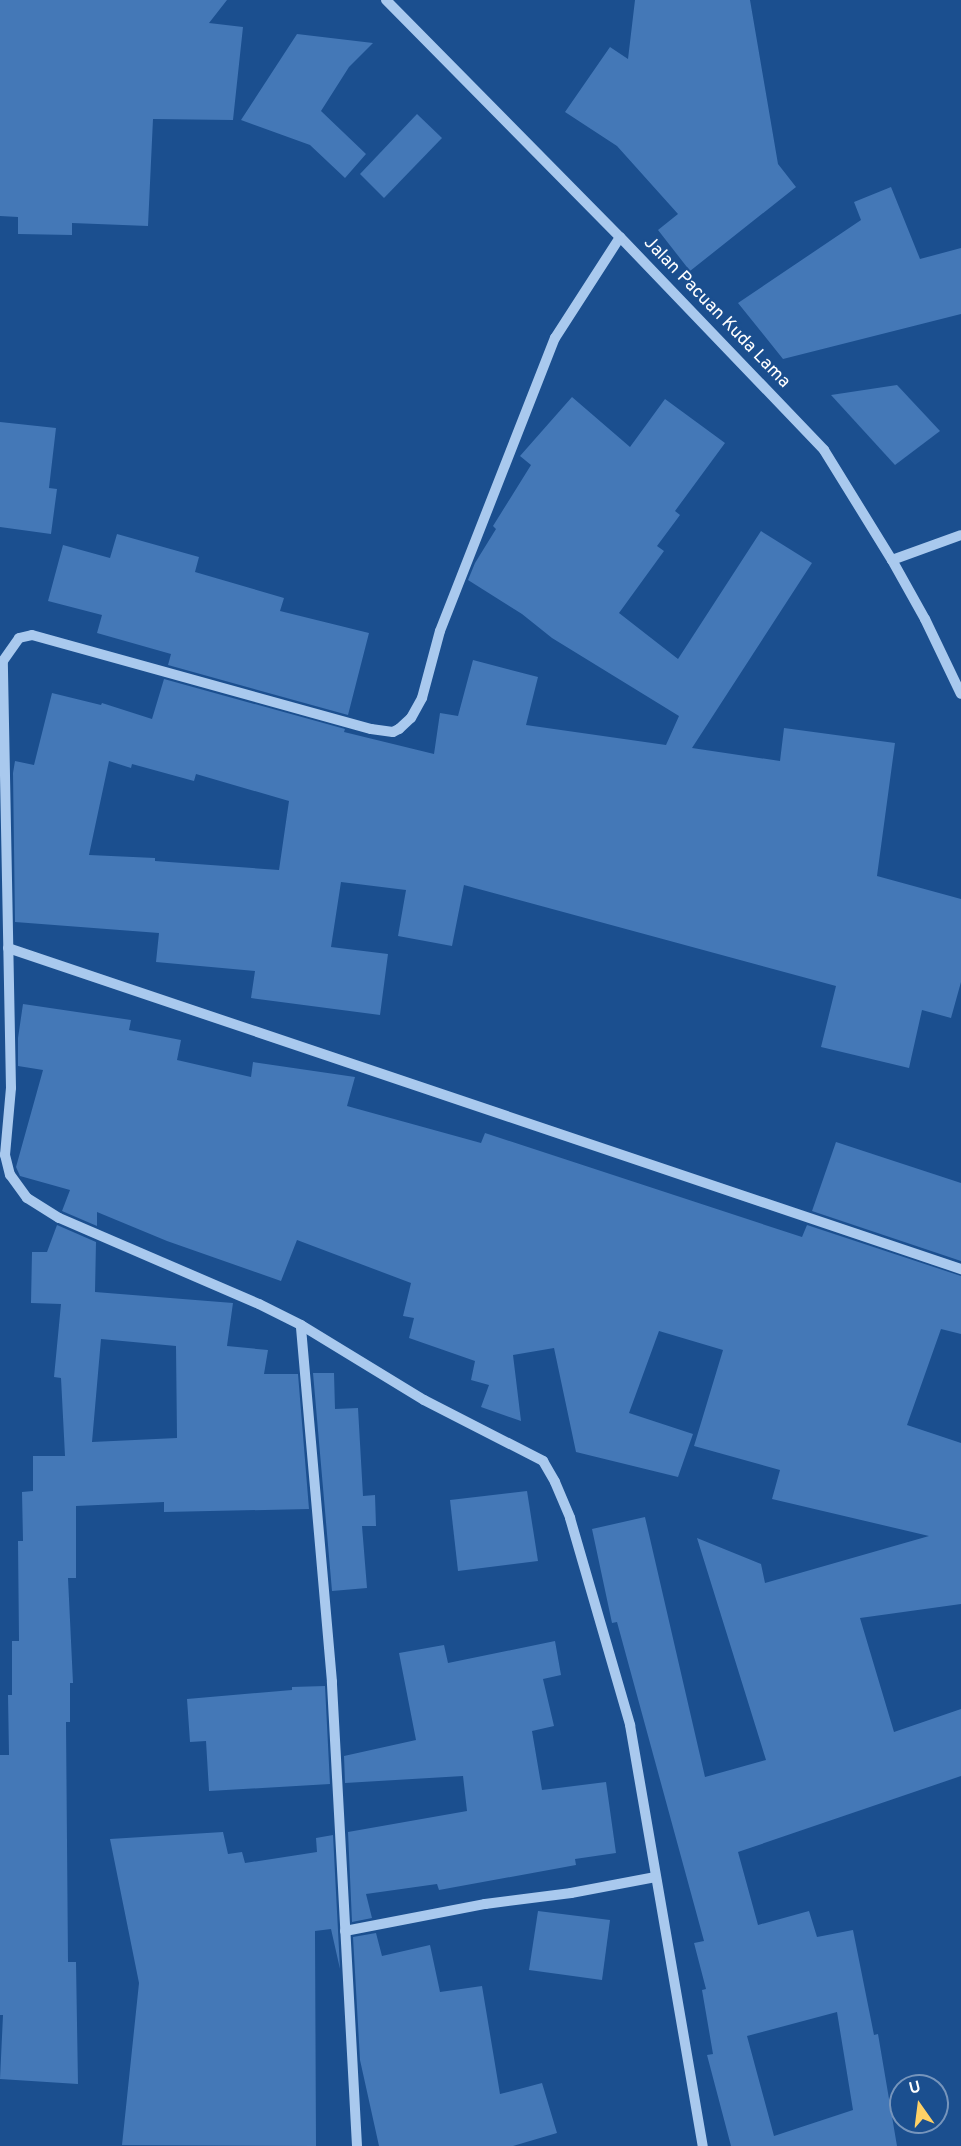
<!DOCTYPE html>
<style>
body{margin:0}
#map{position:relative;width:961px;height:2146px;overflow:hidden;background:#1b4f8f;font-family:Overpass,sans-serif}
div>[style]{position:absolute}
[style*='--x']{left:calc(var(--x)*1px);top:calc(var(--y)*1px);width:calc(var(--w)*1px);rotate:calc(var(--a)*1deg)}
.building>*{inset:0;background:#4478b7}
.minor>*{height:10px;margin:-5px;padding:0 5px;transform-origin:5px;border-radius:5px;background:#a9c9ee}
span{translate:-50% -50%;white-space:nowrap;text-align:center;line-height:1.15;-webkit-text-stroke:4.5px #1b4f8f;paint-order:stroke}
.street-label{font-size:18px;color:#fff}
.north{position:absolute;left:889px;top:2074px;width:60px;height:60px;box-sizing:border-box;background:#1b4f8f;border:2px solid #7695bc;border-radius:50%;rotate:346deg;font-size:16px;font-weight:700;line-height:24px;text-align:center;color:#fff}
.north::after{content:'';display:block;margin:auto;width:21px;height:27px;background:#ffd166;clip-path:polygon(50% 0,100% 100%,50% 72%,0 100%)}
</style>
<div id="map">
<div class="building">
<div style="clip-path:polygon(0 0,227px 0,209px 23px,243px 27px,233px 120px,153px 119px,148px 226px,72px 223px,72px 235px,18px 234px,18px 217px,0 216px)"></div>
<div style="clip-path:polygon(635px 0,750px 0,778px 164px,796px 187px,690px 271px,658px 230px,678px 214px,617px 146px,565px 112px,610px 47px,628px 59px)"></div>
<div style="clip-path:polygon(297px 34px,373px 43px,349px 67px,321px 111px,366px 154px,345px 178px,310px 145px,241px 120px)"></div>
<div style="clip-path:polygon(417px 114px,442px 138px,384px 198px,360px 174px)"></div>
<div style="clip-path:polygon(891px 187px,920px 259px,961px 248px,961px 314px,783px 359px,738px 303px,861px 220px,854px 202px)"></div>
<div style="clip-path:polygon(897px 385px,940px 431px,895px 465px,831px 395px)"></div>
<div style="clip-path:polygon(evenodd,572px 397px,630px 447px,665px 399px,725px 443px,675px 511px,680px 515px,657px 546px,664px 551px,619px 613px,678px 659px,761px 531px,812px 563px,692px 748px,780px 761px,784px 728px,895px 743px,877px 876px,961px 899px,961px 982px,951px 1018px,922px 1010px,909px 1068px,821px 1047px,836px 986px,464px 885px,452px 946px,398px 936px,406px 890px,341px 882px,331px 947px,388px 954px,380px 1015px,251px 998px,255px 971px,156px 962px,159px 933px,15px 922px,13px 773px,15px 761px,34px 765px,52px 693px,101px 705px,102px 703px,152px 719px,164px 679px,345px 729px,344px 732px,434px 754px,440px 713px,458px 716px,473px 660px,538px 677px,526px 725px,666px 745px,679px 716px,552px 638px,522px 614px,468px 580px,475px 563px,496px 529px,493px 526px,531px 465px,520px 456px,572px 397px,109px 761px,131px 768px,132px 764px,194px 781px,196px 774px,289px 801px,279px 870px,155px 861px,155px 858px,89px 855px,109px 761px)"></div>
<div style="clip-path:polygon(0 422px,56px 428px,49px 488px,57px 489px,51px 534px,0 527px)"></div>
<div style="clip-path:polygon(117px 534px,199px 557px,195px 572px,284px 598px,280px 611px,369px 633px,348px 715px,168px 665px,171px 654px,97px 633px,102px 615px,48px 601px,63px 545px,110px 558px)"></div>
<div style="clip-path:polygon(evenodd,23px 1004px,131px 1020px,129px 1030px,181px 1040px,177px 1060px,251px 1077px,253px 1062px,355px 1077px,347px 1106px,481px 1143px,485px 1133px,802px 1237px,807px 1225px,961px 1276px,961px 1334px,941px 1329px,907px 1425px,961px 1443px,961px 1604px,860px 1618px,894px 1732px,961px 1709px,961px 1776px,738px 1852px,758px 1925px,809px 1911px,817px 1937px,853px 1930px,874px 2035px,878px 2034px,897px 2146px,731px 2146px,707px 2055px,713px 2054px,702px 1990px,706px 1989px,694px 1943px,704px 1941px,617px 1622px,612px 1623px,592px 1529px,645px 1517px,705px 1777px,766px 1760px,697px 1538px,761px 1564px,765px 1583px,929px 1536px,772px 1499px,780px 1470px,694px 1446px,723px 1350px,659px 1331px,629px 1413px,693px 1434px,678px 1477px,576px 1452px,554px 1348px,513px 1355px,521px 1421px,481px 1407px,489px 1385px,471px 1380px,475px 1361px,409px 1338px,414px 1318px,403px 1316px,411px 1283px,297px 1240px,281px 1281px,167px 1241px,97px 1212px,97px 1226px,62px 1211px,70px 1190px,20px 1176px,16px 1167px,43px 1070px,18px 1066px,18px 1038px,23px 1004px,837px 2012px,853px 2110px,774px 2136px,747px 2036px,837px 2012px)"></div>
<div style="clip-path:polygon(836px 1142px,961px 1183px,961px 1261px,812px 1211px)"></div>
<div style="clip-path:polygon(evenodd,57px 1225px,96px 1242px,95px 1292px,233px 1303px,227px 1346px,268px 1350px,264px 1374px,298px 1374px,309px 1509px,164px 1512px,164px 1502px,76px 1506px,76px 1578px,68px 1578px,73px 1683px,70px 1683px,70px 1722px,66px 1722px,68px 1962px,76px 1962px,78px 2084px,0 2079px,3px 2015px,0 2015px,0 1755px,9px 1755px,8px 1695px,12px 1695px,12px 1641px,19px 1641px,18px 1541px,23px 1541px,22px 1492px,33px 1491px,33px 1456px,65px 1456px,61px 1378px,54px 1377px,61px 1304px,31px 1303px,32px 1252px,47px 1252px,57px 1225px,101px 1339px,176px 1346px,177px 1438px,92px 1442px,101px 1339px)"></div>
<div style="clip-path:polygon(313px 1373px,334px 1373px,335px 1409px,358px 1408px,363px 1496px,375px 1495px,376px 1526px,362px 1526px,367px 1588px,332px 1591px)"></div>
<div style="clip-path:polygon(527px 1491px,538px 1561px,458px 1571px,450px 1500px)"></div>
<div style="clip-path:polygon(555px 1641px,561px 1675px,543px 1679px,554px 1726px,532px 1731px,542px 1790px,606px 1782px,616px 1853px,575px 1859px,576px 1865px,439px 1890px,437px 1884px,366px 1894px,372px 1918px,352px 1922px,348px 1832px,467px 1811px,463px 1776px,345px 1783px,344px 1756px,416px 1740px,399px 1653px,444px 1645px,448px 1663px)"></div>
<div style="clip-path:polygon(325px 1686px,330px 1784px,209px 1791px,206px 1741px,190px 1742px,187px 1699px,292px 1690px,292px 1687px)"></div>
<div style="clip-path:polygon(223px 1832px,228px 1854px,242px 1852px,245px 1863px,317px 1852px,316px 1838px,333px 1835px,340px 1969px,331px 1929px,315px 1931px,316px 2146px,122px 2145px,139px 1983px,110px 1839px)"></div>
<div style="clip-path:polygon(538px 1911px,610px 1920px,602px 1980px,529px 1970px)"></div>
<div style="clip-path:polygon(376px 1933px,382px 1956px,430px 1945px,440px 1992px,482px 1986px,500px 2094px,542px 2083px,557px 2133px,513px 2146px,379px 2146px,360px 2060px,353px 1937px)"></div>
</div>
<div class="minor">
<div style="--x:386;--y:0;--w:333;--a:45.4"></div>
<div style="--x:620;--y:237;--w:295;--a:46.2"></div>
<div style="--x:824;--y:450;--w:129;--a:58.3"></div>
<div style="--x:892;--y:560;--w:68;--a:60.8"></div>
<div style="--x:925;--y:619;--w:83;--a:64.4"></div>
<div style="--x:892;--y:560;--w:73;--a:-19.9"></div>
<div style="--x:8;--y:948;--w:1006;--a:18.62"></div>
<div style="--x:301;--y:1325;--w:144;--a:31.4"></div>
<div style="--x:424;--y:1400;--w:134;--a:27.1"></div>
<div style="--x:543;--y:1461;--w:24;--a:60"></div>
<div style="--x:555;--y:1482;--w:39;--a:67"></div>
<div style="--x:570;--y:1518;--w:216;--a:73.8"></div>
<div style="--x:630;--y:1725;--w:427;--a:80.2"></div>
<div style="--x:345;--y:1931;--w:143;--a:-10.9"></div>
<div style="--x:485;--y:1904;--w:87;--a:-7.3"></div>
<div style="--x:571;--y:1893;--w:86;--a:-10.7"></div>
<div style="--x:357;--y:2146;--w:465;--a:-93.1"></div>
<div style="--x:332;--y:1682;--w:358;--a:-95"></div>
<div style="--x:301;--y:1325;--w:47;--a:-153.4"></div>
<div style="--x:259;--y:1304;--w:218;--a:-156.7"></div>
<div style="--x:59;--y:1218;--w:38;--a:-148"></div>
<div style="--x:27;--y:1198;--w:29;--a:-126"></div>
<div style="--x:10;--y:1175;--w:21;--a:-104"></div>
<div style="--x:5;--y:1155;--w:67;--a:-84.9"></div>
<div style="--x:11;--y:1088;--w:427;--a:-91.1"></div>
<div style="--x:3;--y:661;--w:28;--a:-55"></div>
<div style="--x:19;--y:638;--w:13;--a:-13"></div>
<div style="--x:32;--y:635;--w:352;--a:15.5"></div>
<div style="--x:371;--y:729;--w:22;--a:8"></div>
<div style="--x:393;--y:732;--w:7;--a:-27"></div>
<div style="--x:399;--y:729;--w:16;--a:-43"></div>
<div style="--x:411;--y:718;--w:23;--a:-61"></div>
<div style="--x:422;--y:698;--w:69;--a:-75"></div>
<div style="--x:440;--y:631;--w:315;--a:-68.6"></div>
<div style="--x:555;--y:338;--w:120;--a:-57.2"></div>
</div>
<div class="street-label">
<span style="left:716px;top:313px;rotate:46deg">Jalan Pacuan Kuda Lama</span>
</div>
<div class="north">U</div>
</div>
